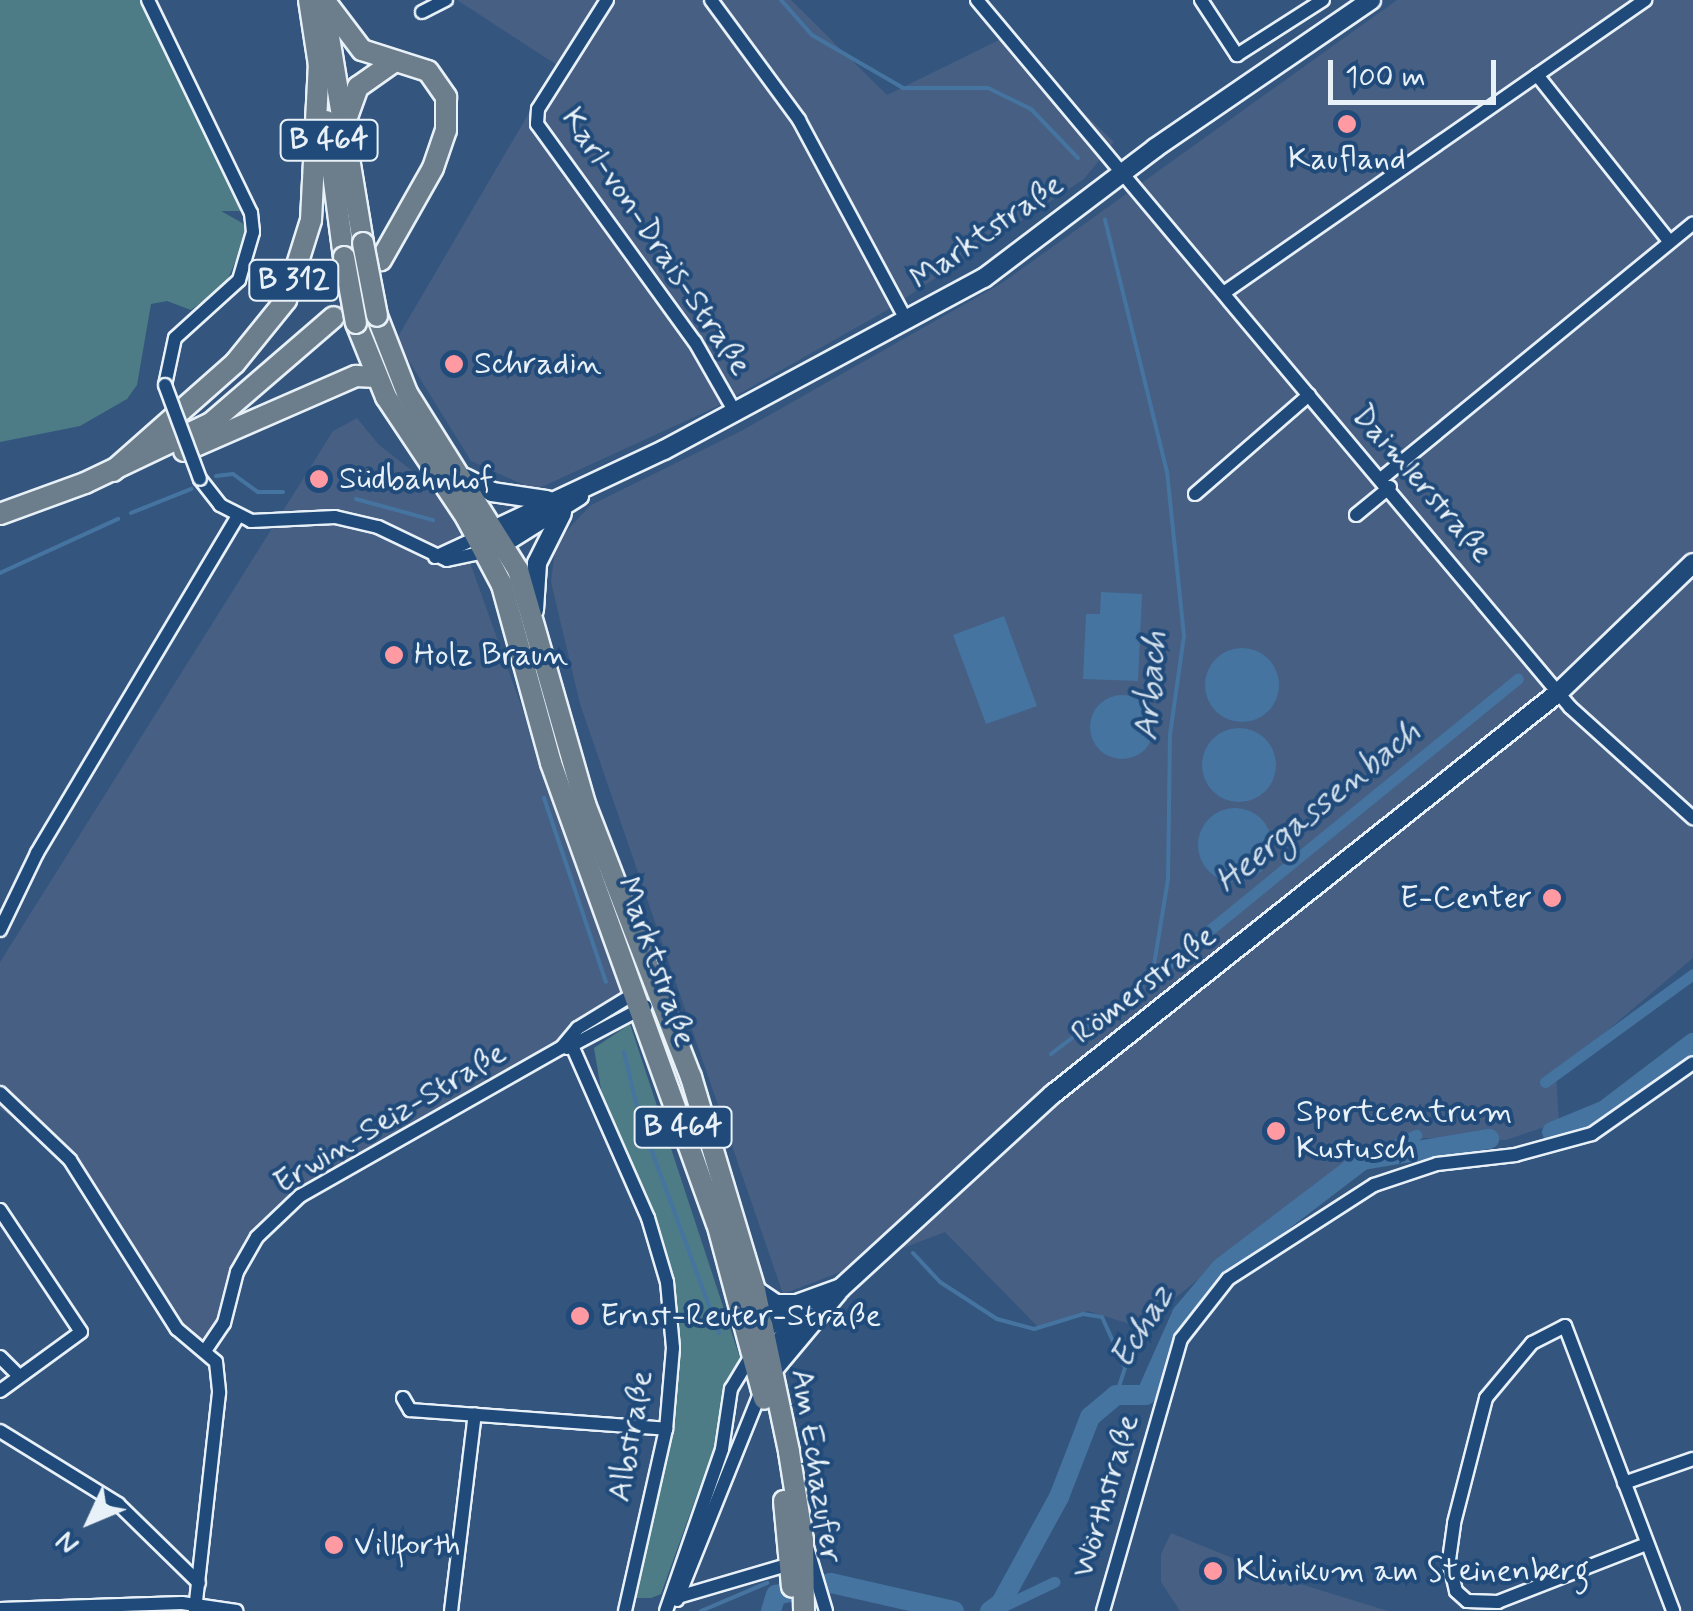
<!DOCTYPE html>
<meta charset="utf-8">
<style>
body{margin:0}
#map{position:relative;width:1693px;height:1611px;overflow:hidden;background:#34557e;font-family:Mynerve,sans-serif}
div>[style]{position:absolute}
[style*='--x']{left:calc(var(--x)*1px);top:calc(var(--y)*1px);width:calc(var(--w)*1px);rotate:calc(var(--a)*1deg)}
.built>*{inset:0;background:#465f83}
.green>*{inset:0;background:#4d7c86}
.water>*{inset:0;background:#4574a1}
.round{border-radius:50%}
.stream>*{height:4px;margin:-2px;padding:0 2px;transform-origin:2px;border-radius:2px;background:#4574a1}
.canal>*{height:11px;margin:-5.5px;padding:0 5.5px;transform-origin:5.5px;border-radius:5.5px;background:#4574a1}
.river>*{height:20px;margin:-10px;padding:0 10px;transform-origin:10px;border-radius:10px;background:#4574a1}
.roads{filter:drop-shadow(2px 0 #e8f1f8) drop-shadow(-2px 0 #e8f1f8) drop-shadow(0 2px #e8f1f8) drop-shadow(0 -2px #e8f1f8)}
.minor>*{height:12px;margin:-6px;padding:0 6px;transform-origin:6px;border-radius:6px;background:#1f4a7a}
.secondary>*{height:18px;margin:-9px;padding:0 9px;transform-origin:9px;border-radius:9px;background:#1f4a7a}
.primary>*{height:20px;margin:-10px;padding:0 10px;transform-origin:10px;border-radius:10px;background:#6c7d8b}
.bridges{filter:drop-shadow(2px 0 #e8f1f8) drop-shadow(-2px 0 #e8f1f8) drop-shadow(0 2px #e8f1f8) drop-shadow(0 -2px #e8f1f8)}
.minor-bridge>*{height:12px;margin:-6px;padding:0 6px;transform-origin:6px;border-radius:6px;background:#1f4a7a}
.primary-bridge>*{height:20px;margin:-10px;padding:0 10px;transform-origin:10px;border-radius:10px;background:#6c7d8b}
.dots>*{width:28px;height:28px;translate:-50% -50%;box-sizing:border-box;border:5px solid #1f4a7a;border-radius:50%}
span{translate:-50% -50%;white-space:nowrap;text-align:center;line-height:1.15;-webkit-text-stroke:8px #1f4a7a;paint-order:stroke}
.shield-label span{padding:2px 8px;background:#1f4a7a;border:2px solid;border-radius:8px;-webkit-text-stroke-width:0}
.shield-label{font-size:30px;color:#e8f1f8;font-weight:700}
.poi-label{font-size:32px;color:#e8f1f8}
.left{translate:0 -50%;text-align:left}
.right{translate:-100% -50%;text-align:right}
.street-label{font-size:32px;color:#e8f1f8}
.water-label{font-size:35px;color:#d0deeb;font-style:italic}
.north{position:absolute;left:40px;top:1471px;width:100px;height:100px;-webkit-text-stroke:8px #1f4a7a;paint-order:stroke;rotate:226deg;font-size:28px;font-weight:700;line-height:40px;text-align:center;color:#e8f1f8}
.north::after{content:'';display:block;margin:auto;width:35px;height:45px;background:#e8f1f8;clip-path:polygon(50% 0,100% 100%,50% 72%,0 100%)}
.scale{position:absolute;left:1328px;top:60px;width:168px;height:45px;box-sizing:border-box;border:5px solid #e8f1f8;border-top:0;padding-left:12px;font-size:30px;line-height:35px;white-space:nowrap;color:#e8f1f8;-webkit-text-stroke:8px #1f4a7a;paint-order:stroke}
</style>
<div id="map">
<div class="built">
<div style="clip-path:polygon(457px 0,791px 0,887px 95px,1005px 37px,1114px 142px,1084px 179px,889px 309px,716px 407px,535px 490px,471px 461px,396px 340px,557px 65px)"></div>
<div style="clip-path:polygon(1397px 0,1693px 0,1693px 958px,1556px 1074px,1559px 1122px,1506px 1140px,1425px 1138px,1312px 1188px,1139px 1327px,1088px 1311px,1037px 1326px,945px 1232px,783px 1294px,580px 704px,551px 582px,556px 542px,591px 505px,743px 430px,1002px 283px)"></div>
<div style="clip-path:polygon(357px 418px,378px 444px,435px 489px,454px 518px,627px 1001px,297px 1195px,235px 1270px,205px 1351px,192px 1344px,61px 1149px,0 1109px,0 962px,333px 431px)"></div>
<div style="clip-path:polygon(1171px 1533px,1281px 1578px,1388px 1611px,1180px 1611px,1161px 1582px,1161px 1554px)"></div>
</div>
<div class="green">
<div style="clip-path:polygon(0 0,147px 0,248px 211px,221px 211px,244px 224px,244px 241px,228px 279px,212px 294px,191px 310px,167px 301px,151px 304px,137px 385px,127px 399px,80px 426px,0 442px)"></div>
<div style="clip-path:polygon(630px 1024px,743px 1367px,661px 1594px,651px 1598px,637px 1598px,633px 1587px,670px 1429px,669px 1280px,608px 1131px,594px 1048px)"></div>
</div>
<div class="water">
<div style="clip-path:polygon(1101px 592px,1142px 594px,1138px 681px,1083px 679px,1086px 614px,1100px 614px)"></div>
<div style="clip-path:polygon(1004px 616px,1037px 706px,986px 724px,953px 635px)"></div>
<div class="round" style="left:1205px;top:648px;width:74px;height:74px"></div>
<div class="round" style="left:1090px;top:695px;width:64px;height:64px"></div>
<div class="round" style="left:1202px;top:728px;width:74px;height:74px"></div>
<div class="round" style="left:1198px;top:808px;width:74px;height:74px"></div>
</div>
<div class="stream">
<div style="--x:781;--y:0;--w:47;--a:48.5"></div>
<div style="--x:812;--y:35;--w:105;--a:30.2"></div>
<div style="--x:903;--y:88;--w:85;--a:0"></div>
<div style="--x:988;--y:88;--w:48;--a:26"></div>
<div style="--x:1031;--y:109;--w:68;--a:46.2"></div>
<div style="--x:216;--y:476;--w:17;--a:-7"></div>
<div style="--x:233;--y:474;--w:31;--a:36"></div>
<div style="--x:258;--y:492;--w:25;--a:0"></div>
<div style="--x:356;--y:499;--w:80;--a:15.3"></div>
<div style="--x:131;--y:513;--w:65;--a:-21.8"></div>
<div style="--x:0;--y:573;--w:130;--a:-24.6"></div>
<div style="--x:544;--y:798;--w:194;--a:71.4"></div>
<div style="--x:624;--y:1052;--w:69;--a:76.6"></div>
<div style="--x:640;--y:1119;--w:228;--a:69.7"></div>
<div style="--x:1051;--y:1054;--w:127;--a:-37.3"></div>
<div style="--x:1152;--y:977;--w:99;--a:-80.7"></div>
<div style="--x:1168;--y:879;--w:144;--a:-89.2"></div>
<div style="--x:1170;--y:735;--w:100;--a:-82"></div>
<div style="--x:1184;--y:636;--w:165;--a:-95.9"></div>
<div style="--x:1167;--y:472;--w:260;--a:-103.8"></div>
<div style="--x:913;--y:1253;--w:40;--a:47"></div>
<div style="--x:940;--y:1282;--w:68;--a:33"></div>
<div style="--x:997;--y:1319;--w:38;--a:15"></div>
<div style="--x:1034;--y:1329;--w:51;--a:-17"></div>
<div style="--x:1083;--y:1314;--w:19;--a:9"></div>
<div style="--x:1102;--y:1317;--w:56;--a:65.7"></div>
<div style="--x:1125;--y:1368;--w:28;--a:108"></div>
<div style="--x:701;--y:1611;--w:72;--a:-23"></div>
</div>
<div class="canal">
<div style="--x:1152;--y:977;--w:472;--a:-39.2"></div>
<div style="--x:1545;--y:1082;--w:183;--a:-36.1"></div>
<div style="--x:1363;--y:1160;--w:59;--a:-25.3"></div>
<div style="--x:993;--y:1611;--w:68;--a:-25.4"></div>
</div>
<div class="river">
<div style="--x:1552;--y:1132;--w:57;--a:-22.5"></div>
<div style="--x:1605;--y:1110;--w:111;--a:-37.3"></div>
<div style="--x:771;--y:1611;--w:17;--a:-73"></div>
<div style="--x:776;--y:1595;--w:56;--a:-12.3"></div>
<div style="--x:831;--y:1583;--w:126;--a:12.8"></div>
<div style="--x:990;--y:1611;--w:14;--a:-36"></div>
<div style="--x:1001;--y:1603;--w:121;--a:-61.3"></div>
<div style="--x:1059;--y:1497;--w:86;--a:-68.8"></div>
<div style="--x:1090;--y:1417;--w:34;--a:-40"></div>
<div style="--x:1116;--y:1395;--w:30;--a:0"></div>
<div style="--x:1146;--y:1395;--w:89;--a:-66"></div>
<div style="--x:1182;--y:1314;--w:60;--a:-49.7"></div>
<div style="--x:1221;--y:1268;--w:178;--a:-37.3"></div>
<div style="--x:1363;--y:1160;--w:128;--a:-9.5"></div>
</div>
<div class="roads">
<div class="minor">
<div style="--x:148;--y:0;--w:237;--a:64.2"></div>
<div style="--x:251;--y:213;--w:19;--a:84"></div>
<div style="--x:253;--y:232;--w:50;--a:106.3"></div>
<div style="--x:239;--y:280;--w:86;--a:137.8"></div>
<div style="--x:175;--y:338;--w:48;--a:102"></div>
<div style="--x:607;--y:0;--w:129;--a:122.3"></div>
<div style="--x:538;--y:109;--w:15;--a:94"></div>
<div style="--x:537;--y:124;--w:269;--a:54.1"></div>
<div style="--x:695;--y:342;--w:81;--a:60.3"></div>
<div style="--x:711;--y:0;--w:149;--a:53.7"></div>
<div style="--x:799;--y:120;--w:228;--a:61.8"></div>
<div style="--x:977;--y:0;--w:923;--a:50.01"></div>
<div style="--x:1570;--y:707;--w:166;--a:42.1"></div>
<div style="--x:1201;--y:0;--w:66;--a:56.8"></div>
<div style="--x:1237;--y:55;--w:102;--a:-32.6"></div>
<div style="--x:422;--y:12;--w:27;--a:-27"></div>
<div style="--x:1537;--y:75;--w:213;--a:51.5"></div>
<div style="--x:1225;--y:292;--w:512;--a:-34.81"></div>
<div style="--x:1382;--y:478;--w:402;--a:-39.3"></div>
<div style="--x:200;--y:479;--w:33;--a:52"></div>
<div style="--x:220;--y:505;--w:35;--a:27"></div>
<div style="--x:251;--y:521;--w:84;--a:-2.7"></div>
<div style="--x:335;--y:517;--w:44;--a:13.1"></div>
<div style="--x:378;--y:527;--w:76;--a:25.6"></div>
<div style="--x:447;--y:560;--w:40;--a:-12"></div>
<div style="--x:1195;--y:494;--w:151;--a:-41"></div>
<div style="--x:1356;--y:515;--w:44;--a:-39.5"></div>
<div style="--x:435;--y:557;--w:47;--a:-24.9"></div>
<div style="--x:0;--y:930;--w:85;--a:-64.3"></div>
<div style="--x:37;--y:853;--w:392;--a:-59.2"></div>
<div style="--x:567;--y:1048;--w:89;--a:-28"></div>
<div style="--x:573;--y:1048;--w:186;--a:66.2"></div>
<div style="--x:648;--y:1218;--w:67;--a:73.5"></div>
<div style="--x:667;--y:1282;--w:66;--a:84.8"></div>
<div style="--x:673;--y:1348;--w:81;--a:94.9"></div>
<div style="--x:666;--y:1429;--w:187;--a:102.7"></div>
<div style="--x:0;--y:1093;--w:97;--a:43.7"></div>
<div style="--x:70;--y:1160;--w:200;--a:57.7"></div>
<div style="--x:177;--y:1329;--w:51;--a:40.2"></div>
<div style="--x:216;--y:1362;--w:31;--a:84"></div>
<div style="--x:219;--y:1393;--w:219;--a:96.3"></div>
<div style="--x:0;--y:1210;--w:146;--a:56.4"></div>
<div style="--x:81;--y:1332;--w:100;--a:143.9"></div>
<div style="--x:205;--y:1351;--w:34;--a:-56"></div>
<div style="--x:224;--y:1323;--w:53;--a:-75.7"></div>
<div style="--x:237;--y:1272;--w:40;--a:-60.3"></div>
<div style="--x:257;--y:1237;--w:59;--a:-43.6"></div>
<div style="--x:300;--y:1196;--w:300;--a:-29.6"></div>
<div style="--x:561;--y:1048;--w:26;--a:-50"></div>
<div style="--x:578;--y:1028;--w:69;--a:-31.4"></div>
<div style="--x:0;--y:1357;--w:27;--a:45"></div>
<div style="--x:403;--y:1398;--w:14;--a:60"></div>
<div style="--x:410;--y:1410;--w:257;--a:4.2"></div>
<div style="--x:0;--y:1431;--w:139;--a:31.7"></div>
<div style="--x:118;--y:1504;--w:113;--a:44.3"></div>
<div style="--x:1624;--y:1483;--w:73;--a:-19.2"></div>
<div style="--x:1644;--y:1545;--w:157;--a:158.7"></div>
<div style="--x:1498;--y:1602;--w:31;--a:-178"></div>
<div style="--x:1467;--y:1601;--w:15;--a:-138"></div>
<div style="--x:1456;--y:1591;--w:32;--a:-103"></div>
<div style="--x:1449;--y:1560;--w:37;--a:-82"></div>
<div style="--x:1454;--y:1523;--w:129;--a:-75.6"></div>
<div style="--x:1486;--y:1398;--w:72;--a:-50.1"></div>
<div style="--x:1532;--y:1343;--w:37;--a:-27"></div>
<div style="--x:1565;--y:1326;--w:305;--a:69.2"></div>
<div style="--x:807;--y:1547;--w:67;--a:73.5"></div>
<div style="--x:678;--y:1597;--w:117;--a:-16.4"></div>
<div style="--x:677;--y:1600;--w:225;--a:-68.1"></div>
<div style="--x:0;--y:1609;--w:182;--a:-1.9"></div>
<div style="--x:182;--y:1603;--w:55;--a:8.4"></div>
<div style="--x:451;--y:1611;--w:198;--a:-83.1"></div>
<div style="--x:666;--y:1611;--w:171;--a:-70.9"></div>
<div style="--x:722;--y:1449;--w:61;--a:-81.5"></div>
<div style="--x:731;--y:1389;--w:44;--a:-58.8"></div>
<div style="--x:1103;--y:1611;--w:283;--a:-74"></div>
<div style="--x:1181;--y:1339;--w:76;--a:-51.9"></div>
<div style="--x:1228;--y:1279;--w:174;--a:-32.8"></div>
<div style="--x:1374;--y:1185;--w:66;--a:-18.4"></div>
<div style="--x:1437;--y:1164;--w:79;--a:-6.6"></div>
<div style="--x:1515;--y:1155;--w:80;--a:-15.3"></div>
<div style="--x:1592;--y:1134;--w:123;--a:-35.1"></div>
</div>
<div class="secondary">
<div style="--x:465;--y:478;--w:30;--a:27"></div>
<div style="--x:492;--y:492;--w:56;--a:8.3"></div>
<div style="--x:483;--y:535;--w:200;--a:-25.2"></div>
<div style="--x:664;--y:450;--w:363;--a:-28.3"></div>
<div style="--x:984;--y:278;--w:215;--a:-37.2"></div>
<div style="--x:1155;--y:148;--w:262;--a:-34.4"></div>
<div style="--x:491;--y:551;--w:104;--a:-32"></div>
<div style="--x:534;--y:610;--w:47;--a:-86.3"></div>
<div style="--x:537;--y:563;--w:56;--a:-63.4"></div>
<div style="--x:755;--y:1290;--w:25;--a:34"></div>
<div style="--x:776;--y:1304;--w:21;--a:0"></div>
<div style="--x:763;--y:1331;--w:43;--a:-38.5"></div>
<div style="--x:797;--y:1304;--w:47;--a:-20"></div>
<div style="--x:841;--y:1288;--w:287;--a:-42.5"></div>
<div style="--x:1053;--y:1094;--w:646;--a:-38.47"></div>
<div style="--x:1559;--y:692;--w:186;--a:-43.9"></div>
<div style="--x:765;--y:1363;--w:59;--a:-54.7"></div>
<div style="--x:771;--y:1372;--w:104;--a:-50.1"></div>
</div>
<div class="primary">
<div style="--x:309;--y:0;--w:73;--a:81.3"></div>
<div style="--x:324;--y:0;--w:63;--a:52.8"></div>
<div style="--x:362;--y:50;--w:69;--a:17.7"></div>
<div style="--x:428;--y:71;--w:32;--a:55"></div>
<div style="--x:446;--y:97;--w:33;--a:90"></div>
<div style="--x:446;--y:130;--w:40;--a:108.9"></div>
<div style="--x:433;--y:168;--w:106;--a:119.5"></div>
<div style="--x:325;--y:13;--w:233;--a:80.6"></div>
<div style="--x:347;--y:117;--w:32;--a:-70"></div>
<div style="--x:358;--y:87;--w:45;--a:-35.1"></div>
<div style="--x:326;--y:121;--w:137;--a:82.5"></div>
<div style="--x:377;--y:316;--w:83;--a:68.7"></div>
<div style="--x:407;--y:393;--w:209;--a:57.9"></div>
<div style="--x:518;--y:570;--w:243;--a:74"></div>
<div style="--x:585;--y:804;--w:293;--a:68.8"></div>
<div style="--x:691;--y:1077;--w:222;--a:73.3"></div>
<div style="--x:755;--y:1290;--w:166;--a:78.1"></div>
<div style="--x:789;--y:1452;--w:89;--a:81"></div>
<div style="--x:803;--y:1540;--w:71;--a:89.2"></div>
<div style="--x:356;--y:323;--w:80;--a:67.9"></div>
<div style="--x:386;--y:397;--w:144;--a:56.3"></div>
<div style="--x:466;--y:517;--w:77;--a:62.1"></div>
<div style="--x:502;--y:585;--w:185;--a:74.6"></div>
<div style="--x:551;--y:763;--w:489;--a:70.2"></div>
<div style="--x:717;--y:1223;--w:182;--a:75"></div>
<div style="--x:184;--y:451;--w:188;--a:-23.6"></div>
<div style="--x:356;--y:376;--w:21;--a:3"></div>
<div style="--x:113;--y:471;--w:163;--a:-41.5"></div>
<div style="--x:235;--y:363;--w:81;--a:-51"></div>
<div style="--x:286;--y:300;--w:84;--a:-72.6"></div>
<div style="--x:311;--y:220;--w:157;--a:-87.1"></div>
<div style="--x:0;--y:514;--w:90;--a:-20"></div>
<div style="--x:85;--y:483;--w:140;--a:-25.5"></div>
<div style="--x:211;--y:423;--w:162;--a:-40.8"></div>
<div style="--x:784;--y:1501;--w:86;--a:84.7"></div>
</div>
</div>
<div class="bridges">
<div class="minor-bridge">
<div style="--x:165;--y:385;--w:100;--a:69.6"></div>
</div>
<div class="primary-bridge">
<div style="--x:363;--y:243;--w:74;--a:79.1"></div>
<div style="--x:344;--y:257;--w:67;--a:79.7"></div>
</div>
</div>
<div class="dots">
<div style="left:1347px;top:124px;background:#ff9aa2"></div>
<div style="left:454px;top:364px;background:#ff9aa2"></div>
<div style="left:319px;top:479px;background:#ff9aa2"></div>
<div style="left:394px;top:655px;background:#ff9aa2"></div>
<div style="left:1552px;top:898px;background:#ff9aa2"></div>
<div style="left:1276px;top:1131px;background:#ff9aa2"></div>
<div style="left:580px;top:1316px;background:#ff9aa2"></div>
<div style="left:334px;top:1545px;background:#ff9aa2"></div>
<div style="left:1213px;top:1571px;background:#ff9aa2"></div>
</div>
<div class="shield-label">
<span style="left:329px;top:140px">B 464</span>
<span style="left:294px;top:280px">B 312</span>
<span style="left:683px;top:1127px">B 464</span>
</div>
<div class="poi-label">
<span style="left:1347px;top:159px">Kaufland</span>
<span class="left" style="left:474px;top:364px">Schradin</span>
<span class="left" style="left:339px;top:479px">Südbahnhof</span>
<span class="left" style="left:414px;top:655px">Holz Braun</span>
<span class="right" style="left:1532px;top:898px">E-Center</span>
<span class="left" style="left:1296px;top:1131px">Sportcentrum<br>Kustusch</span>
<span class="left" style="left:600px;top:1316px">Ernst-Reuter-Straße</span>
<span class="left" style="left:354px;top:1545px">Villforth</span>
<span class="left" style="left:1236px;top:1571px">Klinikum am Steinenberg</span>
</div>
<div class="street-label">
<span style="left:987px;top:232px;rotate:-35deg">Marktstraße</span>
<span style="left:656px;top:242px;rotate:56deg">Karl-von-Drais-Straße</span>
<span style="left:1422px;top:484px;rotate:49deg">Daimlerstraße</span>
<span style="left:656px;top:962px;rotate:70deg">Marktstraße</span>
<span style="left:1144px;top:985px;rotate:-38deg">Römerstraße</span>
<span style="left:390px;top:1118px;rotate:-31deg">Erwin-Seiz-Straße</span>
<span style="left:631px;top:1436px;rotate:-80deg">Albstraße</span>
<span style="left:816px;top:1466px;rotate:81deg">Am Echazufer</span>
<span style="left:1106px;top:1496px;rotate:-74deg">Wörthstraße</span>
</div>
<div class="water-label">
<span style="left:1151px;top:686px;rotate:-85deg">Arbach</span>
<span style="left:1318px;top:807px;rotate:-39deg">Heergassenbach</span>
<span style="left:1142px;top:1327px;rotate:-59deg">Echaz</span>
</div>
<div class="north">N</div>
<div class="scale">100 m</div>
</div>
